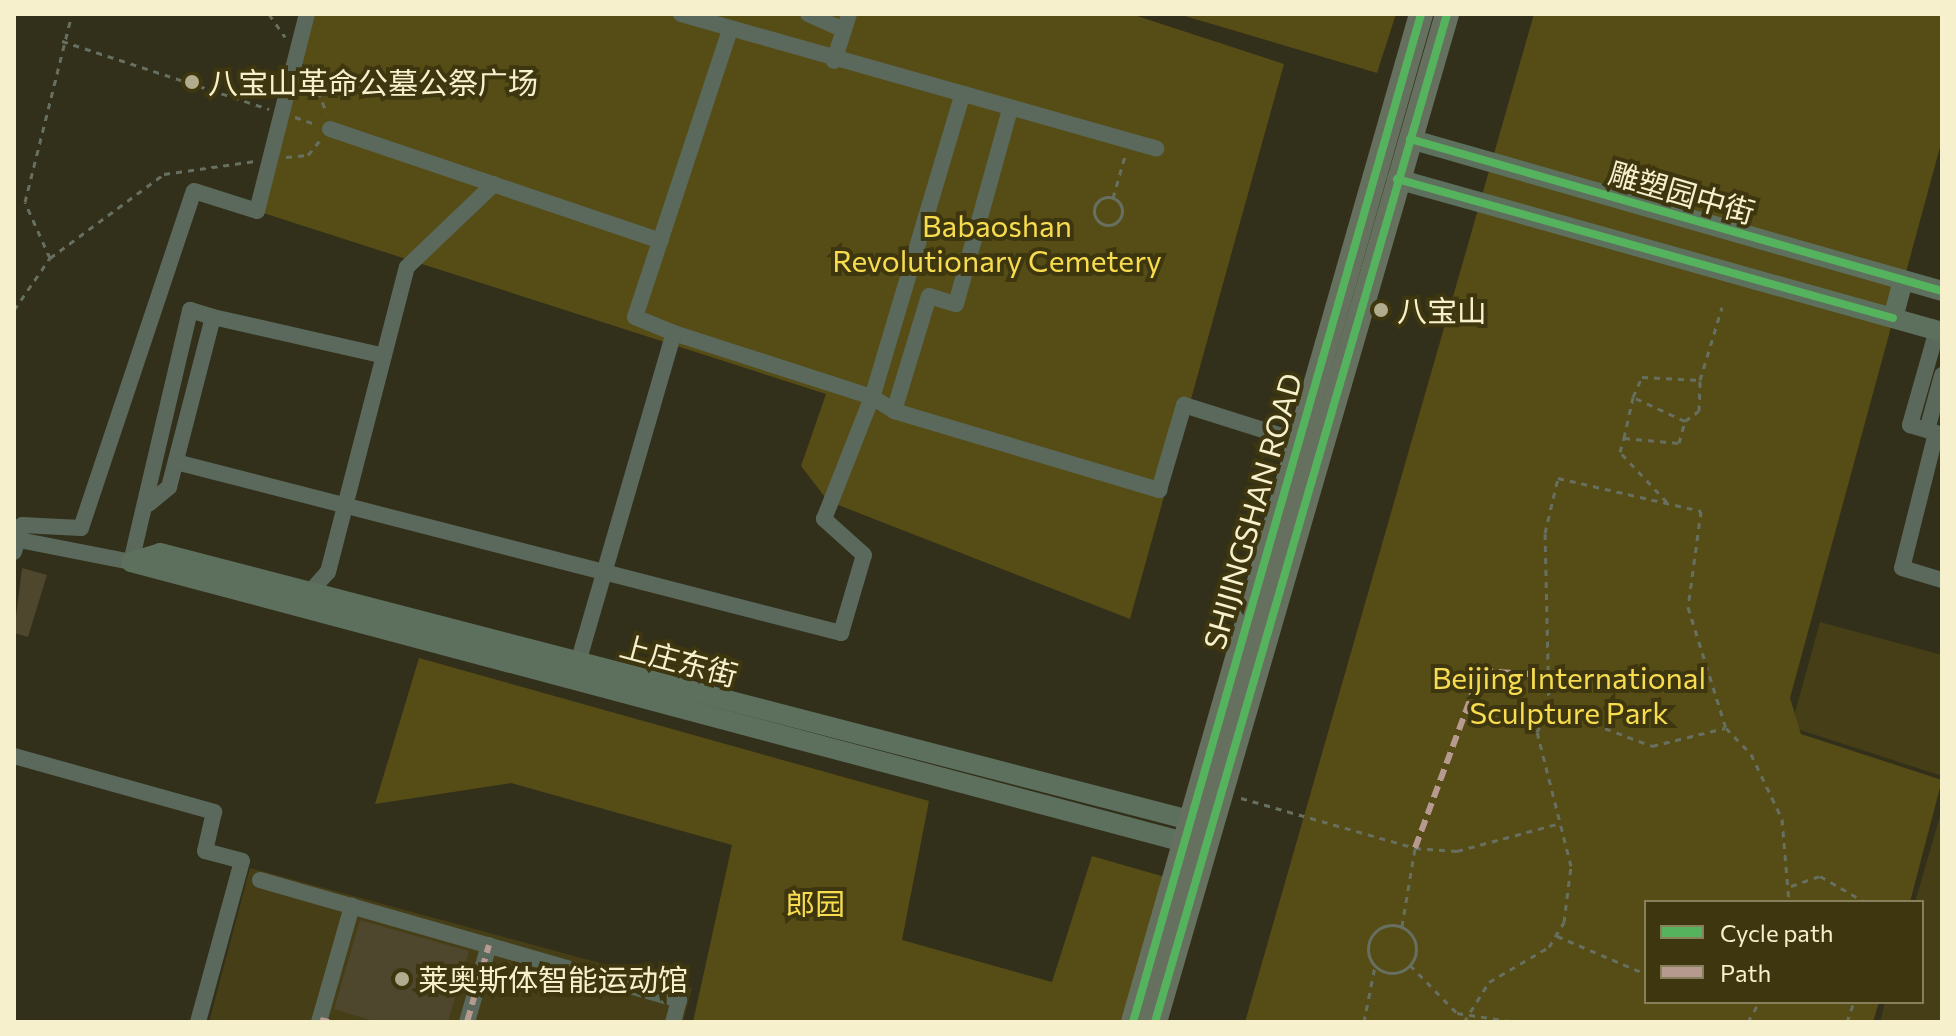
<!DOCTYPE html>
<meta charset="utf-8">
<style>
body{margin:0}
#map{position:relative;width:1956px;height:1036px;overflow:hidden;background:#322f1a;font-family:Commissioner,"Noto Sans SC",sans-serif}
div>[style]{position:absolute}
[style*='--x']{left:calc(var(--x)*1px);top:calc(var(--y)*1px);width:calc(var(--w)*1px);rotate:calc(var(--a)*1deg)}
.built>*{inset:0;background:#463e16}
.green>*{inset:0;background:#564c16}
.building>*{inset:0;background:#4e462d}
.path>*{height:3px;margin-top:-1.5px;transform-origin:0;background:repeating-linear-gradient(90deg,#676f60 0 6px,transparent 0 12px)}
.path>.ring{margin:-1.5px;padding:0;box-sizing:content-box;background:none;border:3px solid #676f60;border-radius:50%}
.minor>*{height:16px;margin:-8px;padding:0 8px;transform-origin:8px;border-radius:8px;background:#5a695b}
.major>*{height:20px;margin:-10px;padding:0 10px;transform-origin:10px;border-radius:10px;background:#5d705e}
.highway>*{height:24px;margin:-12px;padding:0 12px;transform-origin:12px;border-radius:12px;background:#66705f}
.quiet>*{height:6px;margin-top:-3px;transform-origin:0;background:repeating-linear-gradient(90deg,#b69a8f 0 12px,transparent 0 18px)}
.cycleway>*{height:8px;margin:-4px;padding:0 4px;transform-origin:4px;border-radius:4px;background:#56b35d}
.dots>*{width:22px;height:22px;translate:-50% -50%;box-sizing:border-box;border:4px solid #3d360f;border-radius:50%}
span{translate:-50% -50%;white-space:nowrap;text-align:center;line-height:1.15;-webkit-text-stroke:8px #3d360f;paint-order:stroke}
.poi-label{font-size:30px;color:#f7f0cc}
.left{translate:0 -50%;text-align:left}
.street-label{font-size:30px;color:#f7f0cc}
.park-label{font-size:30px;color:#f7dc50}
.frame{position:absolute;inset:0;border:16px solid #f7f0cc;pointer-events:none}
.legend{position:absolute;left:1644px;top:900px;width:280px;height:104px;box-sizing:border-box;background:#3d360f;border:2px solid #87805b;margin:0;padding:10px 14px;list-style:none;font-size:24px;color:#f7f0cc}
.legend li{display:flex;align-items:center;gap:16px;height:40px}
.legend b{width:40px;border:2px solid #87805b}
</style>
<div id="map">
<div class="built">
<div style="clip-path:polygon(1820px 622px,1942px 655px,1942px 776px,1791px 727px)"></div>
<div style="clip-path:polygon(1942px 809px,1942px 1022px,1880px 1022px,1885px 1002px,1922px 1002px,1922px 902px,1915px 902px)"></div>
<div style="clip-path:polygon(250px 868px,692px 988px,683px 1022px,209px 1022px)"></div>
</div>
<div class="green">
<div style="clip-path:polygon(307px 14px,1131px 14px,1284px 64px,1130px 619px,828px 501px,801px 466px,826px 394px,257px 211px)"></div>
<div style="clip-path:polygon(1178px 14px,1396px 14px,1377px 73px)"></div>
<div style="clip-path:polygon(1534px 14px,1942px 14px,1942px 140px,1790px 698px,1801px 734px,1942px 780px,1910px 902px,1646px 902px,1646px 1002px,1879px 1002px,1873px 1022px,1245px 1022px)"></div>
<div style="clip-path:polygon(419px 658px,929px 801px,902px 940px,1052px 982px,1092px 856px,1165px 877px,1121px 1022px,693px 1022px,732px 845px,511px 783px,375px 804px)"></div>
</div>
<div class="building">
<div style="clip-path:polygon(22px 568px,47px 575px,28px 637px,14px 633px)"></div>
<div style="clip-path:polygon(360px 920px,469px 951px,448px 1022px,377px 1022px,334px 1009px)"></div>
</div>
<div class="path">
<div style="--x:269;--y:14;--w:28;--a:55"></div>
<div style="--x:62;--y:41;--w:218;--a:18.2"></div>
<div style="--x:308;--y:69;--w:48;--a:66.6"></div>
<div style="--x:295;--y:117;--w:21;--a:19"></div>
<div style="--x:286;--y:157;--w:22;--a:-5"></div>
<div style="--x:308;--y:155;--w:19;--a:-51"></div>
<div class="ring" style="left:1094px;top:197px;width:25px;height:25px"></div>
<div style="--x:1113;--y:198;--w:44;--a:-74.1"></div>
<div style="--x:50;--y:258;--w:61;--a:-114.1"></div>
<div style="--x:25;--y:202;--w:194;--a:-76"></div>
<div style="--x:14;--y:310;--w:63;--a:-55.3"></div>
<div style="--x:50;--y:258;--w:142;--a:-36.4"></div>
<div style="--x:164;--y:174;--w:92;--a:-8.1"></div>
<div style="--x:1685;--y:421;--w:17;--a:-36"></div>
<div style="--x:1699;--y:411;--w:31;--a:-88"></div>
<div style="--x:1624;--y:438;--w:42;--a:-77.6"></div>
<div style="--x:1667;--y:502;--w:69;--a:-133.2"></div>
<div style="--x:1620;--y:452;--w:15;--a:-74"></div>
<div style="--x:1624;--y:438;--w:55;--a:5.2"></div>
<div style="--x:1679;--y:443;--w:23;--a:-75"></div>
<div style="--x:1685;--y:421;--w:57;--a:-155.2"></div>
<div style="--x:1633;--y:397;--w:22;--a:-66"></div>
<div style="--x:1642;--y:377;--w:58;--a:3"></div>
<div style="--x:1700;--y:380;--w:76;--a:-73.2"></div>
<div style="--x:1549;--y:707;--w:174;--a:-91.3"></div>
<div style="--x:1545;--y:533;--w:57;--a:-76.7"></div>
<div style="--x:1558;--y:478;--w:147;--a:13"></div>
<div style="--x:1701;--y:511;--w:97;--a:97.7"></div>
<div style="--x:1688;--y:607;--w:127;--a:72.6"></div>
<div style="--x:1726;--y:728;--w:36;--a:46"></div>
<div style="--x:1751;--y:754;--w:72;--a:64.5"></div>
<div style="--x:1782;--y:819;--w:83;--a:85.2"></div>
<div style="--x:1549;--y:707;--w:110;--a:20.7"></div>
<div style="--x:1652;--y:746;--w:75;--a:-13.9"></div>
<div style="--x:1241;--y:798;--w:181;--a:16"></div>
<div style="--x:1415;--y:848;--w:42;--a:4.1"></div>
<div style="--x:1457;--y:851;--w:104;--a:-15.1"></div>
<div style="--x:1791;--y:886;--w:31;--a:-19"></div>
<div style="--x:1820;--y:876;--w:52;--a:30"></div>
<div class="ring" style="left:1368px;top:925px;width:45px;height:45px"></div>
<div style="--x:1402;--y:926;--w:79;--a:-80.5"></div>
<div style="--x:1557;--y:936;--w:97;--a:23.1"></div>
<div style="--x:1410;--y:965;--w:67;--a:45.6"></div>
<div style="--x:1457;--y:1013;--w:60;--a:8.7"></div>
<div style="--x:1364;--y:1022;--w:57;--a:-78.9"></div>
<div style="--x:1464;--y:1022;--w:47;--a:-58"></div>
<div style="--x:1489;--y:982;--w:69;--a:-30.3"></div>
<div style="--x:1549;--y:947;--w:29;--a:-59"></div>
<div style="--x:1564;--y:922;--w:56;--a:-82.9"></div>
<div style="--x:1571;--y:866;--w:138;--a:-104.2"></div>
<div style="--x:1537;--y:732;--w:28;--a:-64"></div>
<div style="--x:1748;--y:1022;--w:23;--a:-61"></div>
<div style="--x:1847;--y:1022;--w:21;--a:-71"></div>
</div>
<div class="minor">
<div style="--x:681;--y:14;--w:494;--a:15.8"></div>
<div style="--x:808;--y:14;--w:39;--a:24"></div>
<div style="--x:834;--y:61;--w:49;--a:-72.3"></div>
<div style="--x:962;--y:96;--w:314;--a:106.6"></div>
<div style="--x:872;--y:397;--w:26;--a:32"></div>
<div style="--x:894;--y:411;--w:120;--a:-73.1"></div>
<div style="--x:929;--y:296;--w:28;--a:17"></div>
<div style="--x:956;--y:304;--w:202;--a:-74.5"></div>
<div style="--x:330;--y:129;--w:349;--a:18.7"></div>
<div style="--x:213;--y:317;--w:175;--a:12.8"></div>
<div style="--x:1937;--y:330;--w:99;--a:105.9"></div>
<div style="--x:1910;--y:425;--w:27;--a:17"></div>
<div style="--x:1936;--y:433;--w:139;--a:104.1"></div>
<div style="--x:1902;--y:568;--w:42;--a:16.7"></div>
<div style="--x:894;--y:411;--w:277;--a:16.6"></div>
<div style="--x:1159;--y:490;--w:89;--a:-73.6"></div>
<div style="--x:1184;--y:405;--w:120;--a:17.5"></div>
<div style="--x:1927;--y:430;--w:57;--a:-74.7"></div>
<div style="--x:176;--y:462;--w:687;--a:14.42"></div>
<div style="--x:841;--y:633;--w:81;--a:-73.6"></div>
<div style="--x:864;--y:555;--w:54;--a:-138"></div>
<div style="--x:824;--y:519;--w:131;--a:-68.5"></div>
<div style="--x:872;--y:397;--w:208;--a:-162.1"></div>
<div style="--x:14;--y:539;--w:119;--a:11.1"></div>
<div style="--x:131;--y:562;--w:259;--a:-76.8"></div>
<div style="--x:190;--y:310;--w:24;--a:17"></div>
<div style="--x:213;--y:317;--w:176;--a:104.5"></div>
<div style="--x:169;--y:487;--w:26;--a:140"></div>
<div style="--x:14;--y:552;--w:28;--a:-73"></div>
<div style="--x:22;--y:525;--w:59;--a:2.9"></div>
<div style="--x:81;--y:528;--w:355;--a:-71.5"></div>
<div style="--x:194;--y:191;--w:66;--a:17.6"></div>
<div style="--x:257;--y:211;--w:203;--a:-75.8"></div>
<div style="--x:309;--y:593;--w:28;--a:-48"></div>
<div style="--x:328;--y:572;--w:315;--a:-75.5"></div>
<div style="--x:407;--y:267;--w:120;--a:-43.7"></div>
<div style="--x:575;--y:673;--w:354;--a:-73.8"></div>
<div style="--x:674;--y:333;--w:42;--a:-157.7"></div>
<div style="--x:635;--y:317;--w:302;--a:-71.7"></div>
<div style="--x:14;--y:756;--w:208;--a:15.6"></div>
<div style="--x:214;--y:812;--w:40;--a:103"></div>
<div style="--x:205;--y:851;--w:38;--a:15"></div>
<div style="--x:242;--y:861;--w:167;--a:105.3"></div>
<div style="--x:260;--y:880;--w:436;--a:16"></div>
<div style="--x:679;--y:1000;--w:23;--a:105"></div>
<div style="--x:319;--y:1022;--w:121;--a:-74.1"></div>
<div style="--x:467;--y:1022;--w:80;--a:-74.1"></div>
</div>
<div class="major">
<div style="--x:1410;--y:139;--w:553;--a:15.95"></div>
<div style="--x:1397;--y:179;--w:566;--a:15.68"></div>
<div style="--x:1893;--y:318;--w:39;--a:-75"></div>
<div style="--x:1199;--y:846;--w:1105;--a:-165.11"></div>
<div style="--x:131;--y:562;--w:30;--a:-17"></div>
<div style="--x:160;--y:553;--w:1080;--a:14.54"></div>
</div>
<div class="highway">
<div style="--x:1133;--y:1022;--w:1048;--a:-74.05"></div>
<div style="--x:1155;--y:1022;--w:1049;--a:-73.84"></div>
</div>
<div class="quiet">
<div style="--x:1415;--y:848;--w:189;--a:-69.6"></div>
<div style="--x:1481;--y:671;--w:65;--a:3.5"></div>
<div style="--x:320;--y:1020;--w:9;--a:13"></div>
<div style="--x:467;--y:1022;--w:80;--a:-74.1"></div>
</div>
<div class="cycleway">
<div style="--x:1410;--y:139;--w:553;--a:15.95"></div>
<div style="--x:1397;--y:179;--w:515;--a:15.66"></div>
<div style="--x:1133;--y:1022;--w:1048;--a:-74.05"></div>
<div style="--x:1155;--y:1022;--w:1049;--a:-73.84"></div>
</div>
<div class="dots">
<div style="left:192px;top:82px;background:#b2ac8e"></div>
<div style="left:1381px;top:310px;background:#b2ac8e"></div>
<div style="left:402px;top:979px;background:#b2ac8e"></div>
</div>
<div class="poi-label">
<span class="left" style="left:208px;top:82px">八宝山革命公墓公祭广场</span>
<span class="left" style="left:1397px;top:310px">八宝山</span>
<span class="left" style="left:418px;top:979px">莱奥斯体智能运动馆</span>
</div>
<div class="street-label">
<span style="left:1682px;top:192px;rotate:16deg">雕塑园中街</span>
<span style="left:1252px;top:511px;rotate:-74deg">SHIJINGSHAN ROAD</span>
<span style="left:679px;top:660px;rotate:15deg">上庄东街</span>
</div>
<div class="park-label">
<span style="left:997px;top:242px">Babaoshan<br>Revolutionary Cemetery</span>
<span style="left:1569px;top:694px">Beijing International<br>Sculpture Park</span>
<span style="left:815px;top:903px">郎园</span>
</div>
<div class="frame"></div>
<ul class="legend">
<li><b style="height:10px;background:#56b35d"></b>Cycle path</li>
<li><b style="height:10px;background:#b69a8f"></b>Path</li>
</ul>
</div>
